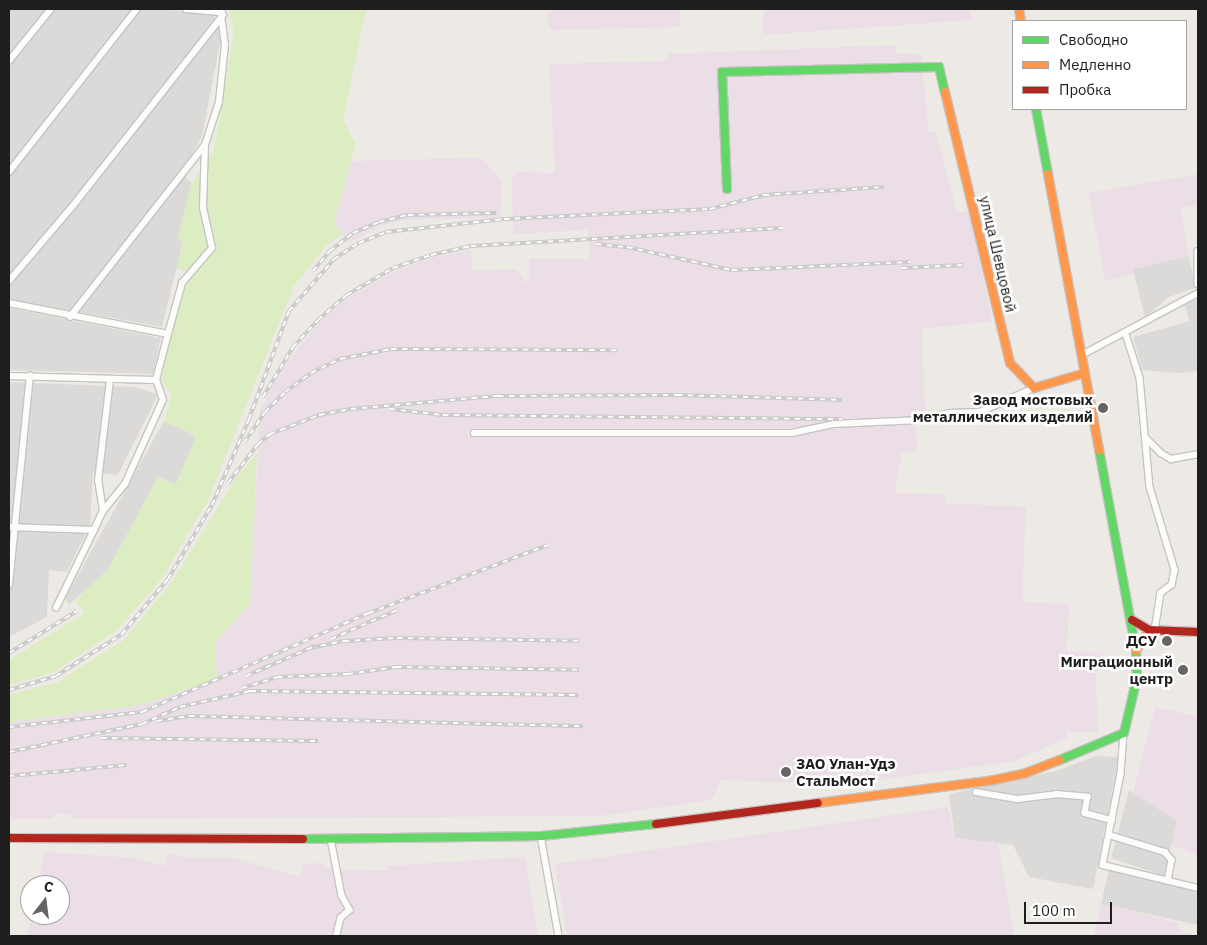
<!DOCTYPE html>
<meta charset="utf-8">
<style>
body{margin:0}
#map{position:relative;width:1207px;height:945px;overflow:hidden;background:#edeae6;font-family:"IBM Plex Sans",sans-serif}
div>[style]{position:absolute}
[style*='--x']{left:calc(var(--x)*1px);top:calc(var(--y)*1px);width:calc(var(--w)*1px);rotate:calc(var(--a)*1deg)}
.residential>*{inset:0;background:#dcdad8}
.industrial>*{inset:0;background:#ebdee7}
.grass>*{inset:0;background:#ddedc2}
.roads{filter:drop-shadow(1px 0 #c5c4c2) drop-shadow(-1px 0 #c5c4c2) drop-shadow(0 1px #c5c4c2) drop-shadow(0 -1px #c5c4c2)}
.street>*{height:5.5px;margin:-2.75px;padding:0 2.75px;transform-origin:2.75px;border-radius:2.75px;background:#fcfcfb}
.fast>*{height:8px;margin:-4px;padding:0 4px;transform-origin:4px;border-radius:4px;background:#63d668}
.slow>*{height:8px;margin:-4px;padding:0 4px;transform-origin:4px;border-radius:4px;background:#ff974d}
.jam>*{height:8px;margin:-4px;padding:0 4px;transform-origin:4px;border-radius:4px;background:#b3261e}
.rail>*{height:4px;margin-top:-2px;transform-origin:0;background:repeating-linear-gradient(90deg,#fff 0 5.5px,#cacac9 0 11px);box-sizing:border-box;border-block:1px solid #cacac9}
.dots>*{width:14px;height:14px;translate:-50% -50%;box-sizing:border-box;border:2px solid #fff;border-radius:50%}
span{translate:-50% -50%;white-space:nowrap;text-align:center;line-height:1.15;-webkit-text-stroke:5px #fff;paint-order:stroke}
.street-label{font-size:15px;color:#1e1e1e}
.poi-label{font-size:15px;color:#1e1e1e;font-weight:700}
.right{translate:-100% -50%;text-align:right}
.left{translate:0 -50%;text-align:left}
.frame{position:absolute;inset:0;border:10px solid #1e1e1e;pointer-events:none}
.legend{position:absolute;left:1012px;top:20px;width:175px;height:90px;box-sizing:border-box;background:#fff;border:1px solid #a5a5a5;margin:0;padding:6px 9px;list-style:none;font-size:15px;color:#1e1e1e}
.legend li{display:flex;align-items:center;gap:10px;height:25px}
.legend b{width:25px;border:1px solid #a5a5a5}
.north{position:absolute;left:20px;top:875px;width:50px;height:50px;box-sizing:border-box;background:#fff;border:1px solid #a5a5a5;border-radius:50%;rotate:15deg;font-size:14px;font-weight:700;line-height:20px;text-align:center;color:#1e1e1e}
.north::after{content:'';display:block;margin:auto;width:18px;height:22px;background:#666564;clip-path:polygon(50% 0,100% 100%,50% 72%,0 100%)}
.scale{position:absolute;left:1024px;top:902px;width:88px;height:22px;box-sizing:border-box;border:2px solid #1e1e1e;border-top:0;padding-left:6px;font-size:15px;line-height:18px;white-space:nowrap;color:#1e1e1e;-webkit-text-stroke:4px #fff;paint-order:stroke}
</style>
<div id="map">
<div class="residential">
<div style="clip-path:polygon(9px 9px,154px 9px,213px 13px,222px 33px,202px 136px,181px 174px,192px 183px,178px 238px,183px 242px,162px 327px,9px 299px)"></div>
<div style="clip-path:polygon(1189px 256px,1195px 288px,1169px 297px,1145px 317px,1133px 269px)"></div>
<div style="clip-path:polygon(1198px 299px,1198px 371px,1178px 373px,1142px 370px,1133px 337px,1190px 321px,1184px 304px)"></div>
<div style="clip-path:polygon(9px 308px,161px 338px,153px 374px,9px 370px)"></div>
<div style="clip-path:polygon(9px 382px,136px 387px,158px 395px,118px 475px,93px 473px,90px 526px,67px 572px,49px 570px,47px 617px,9px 637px)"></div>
<div style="clip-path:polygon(164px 421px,196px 436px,176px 485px,158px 477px,108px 570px,69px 605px,65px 598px)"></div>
<div style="clip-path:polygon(1096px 756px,1119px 757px,1093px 889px,1029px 877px,1013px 845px,955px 838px,949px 794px,1056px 771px)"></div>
<div style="clip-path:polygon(1129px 790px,1177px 821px,1164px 876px,1111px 858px)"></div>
<div style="clip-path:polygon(1109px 869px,1198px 891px,1198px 925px,1101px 904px)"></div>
</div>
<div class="industrial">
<div style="clip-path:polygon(550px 9px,681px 9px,679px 27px,551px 30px,547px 18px)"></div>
<div style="clip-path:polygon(764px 9px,970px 9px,971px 20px,762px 35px)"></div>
<div style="clip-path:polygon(896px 45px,896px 53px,921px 54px,929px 132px,936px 132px,957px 212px,970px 211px,992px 321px,922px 329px,925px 412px,916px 415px,917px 452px,902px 453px,895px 493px,946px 494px,946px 503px,1026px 507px,1022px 602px,1069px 604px,1067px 652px,1103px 653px,1096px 678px,1098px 732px,1066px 732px,1067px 738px,1015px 761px,842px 785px,721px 780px,711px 800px,599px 816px,75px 819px,69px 814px,59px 813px,52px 819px,9px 819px,9px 722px,141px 705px,217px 679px,215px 642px,250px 604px,260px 410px,281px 370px,319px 323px,348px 298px,395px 271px,434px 257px,471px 250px,473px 271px,517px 269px,524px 282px,529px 281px,529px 259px,590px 259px,588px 230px,513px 234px,512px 178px,516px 172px,555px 173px,549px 64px,667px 61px,668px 54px)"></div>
<div style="clip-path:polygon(481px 158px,502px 181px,500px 217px,403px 220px,381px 226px,349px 243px,334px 223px,349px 161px)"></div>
<div style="clip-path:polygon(1198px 174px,1198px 205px,1180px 208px,1189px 256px,1134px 269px,1134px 273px,1105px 281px,1089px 193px)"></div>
<div style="clip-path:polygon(1155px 707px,1198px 717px,1198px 855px,1171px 845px,1177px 821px,1133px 793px)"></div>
<div style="clip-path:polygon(948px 807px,955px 838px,998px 843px,1014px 936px,567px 936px,555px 864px)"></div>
<div style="clip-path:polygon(45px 852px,135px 858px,165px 866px,169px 853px,185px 858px,235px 858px,300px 877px,304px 864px,320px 863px,335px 870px,388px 871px,387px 866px,525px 857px,538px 936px,27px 936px,31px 915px,60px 915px,60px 885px,38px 885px)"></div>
<div style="clip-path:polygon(1101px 904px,1178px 923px,1177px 929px,1198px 936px,1094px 936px)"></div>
</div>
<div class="grass">
<div style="clip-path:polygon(228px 9px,366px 9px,343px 121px,356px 143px,334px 223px,342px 234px,327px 245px,294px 286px,208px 500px,163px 577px,116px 631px,52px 673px,9px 685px,9px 660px,85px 613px,75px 601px,108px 570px,158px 477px,176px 485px,196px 436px,164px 421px,172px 394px,161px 380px,186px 272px,177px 268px,183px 242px,178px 238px,192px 183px,214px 150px,234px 32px)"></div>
<div style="clip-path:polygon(257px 453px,250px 604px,215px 642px,217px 679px,141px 705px,9px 722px,9px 695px,58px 682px,124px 640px,171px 583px,238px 475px)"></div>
</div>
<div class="roads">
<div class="street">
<div style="--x:186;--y:9;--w:36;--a:5"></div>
<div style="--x:9;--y:61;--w:67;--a:-51.1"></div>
<div style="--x:9;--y:172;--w:207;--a:-51.9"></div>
<div style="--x:1198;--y:251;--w:33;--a:90"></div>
<div style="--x:9;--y:281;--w:97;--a:-49.6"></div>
<div style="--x:72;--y:207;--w:244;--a:-51.8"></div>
<div style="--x:9;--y:303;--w:162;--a:11"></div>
<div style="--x:168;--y:334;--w:53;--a:-74.6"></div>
<div style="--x:182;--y:283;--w:46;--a:-49.4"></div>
<div style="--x:212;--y:248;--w:41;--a:-102.7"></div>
<div style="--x:203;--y:208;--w:63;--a:-88.2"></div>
<div style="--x:205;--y:145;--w:45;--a:-72"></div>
<div style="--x:219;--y:102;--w:57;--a:-84"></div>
<div style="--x:225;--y:45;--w:36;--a:-98"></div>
<div style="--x:70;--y:317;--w:217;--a:-51.9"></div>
<div style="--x:1126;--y:334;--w:46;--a:72.3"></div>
<div style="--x:1140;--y:378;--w:109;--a:84.8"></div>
<div style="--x:1150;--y:487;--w:87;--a:73.2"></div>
<div style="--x:1175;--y:570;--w:15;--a:101"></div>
<div style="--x:1172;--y:585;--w:14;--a:144"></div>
<div style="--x:1161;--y:593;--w:38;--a:99"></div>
<div style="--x:1082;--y:355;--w:132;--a:-28.1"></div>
<div style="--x:9;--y:376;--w:147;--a:1.6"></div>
<div style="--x:156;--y:380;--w:48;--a:-75.4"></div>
<div style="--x:474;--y:433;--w:318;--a:0"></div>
<div style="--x:792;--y:433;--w:43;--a:-12.1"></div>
<div style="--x:834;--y:424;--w:87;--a:-2.6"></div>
<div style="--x:921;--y:420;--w:29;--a:-14"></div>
<div style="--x:949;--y:413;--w:31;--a:-2"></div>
<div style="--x:980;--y:412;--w:59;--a:-24"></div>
<div style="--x:1146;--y:438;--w:21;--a:45"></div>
<div style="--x:1161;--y:453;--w:12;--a:31"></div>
<div style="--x:1171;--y:459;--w:27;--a:-10"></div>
<div style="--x:103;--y:511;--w:30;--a:-99"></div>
<div style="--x:98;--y:481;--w:101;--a:-83.2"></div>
<div style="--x:9;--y:527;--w:85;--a:2"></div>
<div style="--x:94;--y:530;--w:21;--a:-65"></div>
<div style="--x:103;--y:511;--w:35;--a:-51"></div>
<div style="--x:125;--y:484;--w:92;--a:-65.7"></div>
<div style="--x:163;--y:400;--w:21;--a:-109"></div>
<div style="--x:9;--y:585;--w:210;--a:-84.3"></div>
<div style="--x:56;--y:608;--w:87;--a:-64"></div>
<div style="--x:1124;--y:733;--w:41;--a:94.2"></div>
<div style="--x:1121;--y:774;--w:93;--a:101.2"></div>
<div style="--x:1103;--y:865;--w:98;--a:13.6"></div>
<div style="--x:976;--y:792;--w:43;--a:9.5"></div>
<div style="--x:1018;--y:799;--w:38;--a:-7"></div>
<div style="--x:1056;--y:794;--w:32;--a:5"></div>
<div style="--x:1088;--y:797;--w:16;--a:101"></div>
<div style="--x:1085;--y:813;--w:28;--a:15"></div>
<div style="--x:1109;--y:835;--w:59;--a:16.9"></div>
<div style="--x:1165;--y:852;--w:11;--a:49"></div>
<div style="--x:1172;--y:860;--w:21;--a:101"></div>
<div style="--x:541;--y:836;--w:102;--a:79.8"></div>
<div style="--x:331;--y:839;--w:58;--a:79.1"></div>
<div style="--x:342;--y:896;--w:16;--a:60"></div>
<div style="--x:350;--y:910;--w:12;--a:138"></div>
<div style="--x:341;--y:918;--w:16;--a:104"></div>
</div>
<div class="fast">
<div style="--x:1036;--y:109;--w:66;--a:79.5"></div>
<div style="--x:727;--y:189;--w:117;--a:-92.4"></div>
<div style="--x:722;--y:72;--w:217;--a:-1.3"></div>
<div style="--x:939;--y:67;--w:26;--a:77"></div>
<div style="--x:1060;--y:760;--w:69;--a:-22.9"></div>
<div style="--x:1124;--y:733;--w:57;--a:-76.7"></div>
<div style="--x:1137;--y:678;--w:27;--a:-92"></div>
<div style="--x:1136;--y:651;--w:204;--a:-100.4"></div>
<div style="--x:303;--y:839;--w:238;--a:-0.7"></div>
<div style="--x:541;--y:836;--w:116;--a:-6"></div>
</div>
<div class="slow">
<div style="--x:1019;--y:9;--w:12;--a:81"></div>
<div style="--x:945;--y:92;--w:279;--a:76.5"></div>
<div style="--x:1010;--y:363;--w:35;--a:46"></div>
<div style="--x:1034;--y:388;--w:53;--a:-16.4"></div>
<div style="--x:1048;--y:174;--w:281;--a:79.5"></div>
<div style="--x:1136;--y:651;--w:25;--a:-58"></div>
<div style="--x:818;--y:803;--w:177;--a:-7.4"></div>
<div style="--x:994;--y:780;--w:33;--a:-12"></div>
<div style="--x:1026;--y:773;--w:36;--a:-21"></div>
</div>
<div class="jam">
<div style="--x:1132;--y:620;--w:20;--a:30"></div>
<div style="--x:1149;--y:630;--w:49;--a:2.3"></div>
<div style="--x:656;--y:824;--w:163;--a:-7.4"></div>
<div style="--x:9;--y:838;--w:294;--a:0.2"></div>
</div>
</div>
<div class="rail">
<div style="--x:596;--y:244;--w:31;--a:6"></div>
<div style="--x:627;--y:247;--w:107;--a:12.4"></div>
<div style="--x:732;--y:270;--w:178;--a:-2.6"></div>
<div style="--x:902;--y:268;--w:61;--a:-2.8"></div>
<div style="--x:313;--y:271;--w:26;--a:-50"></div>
<div style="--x:330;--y:251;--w:29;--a:-38"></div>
<div style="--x:353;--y:233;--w:28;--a:-23"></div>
<div style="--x:379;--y:222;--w:30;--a:-14"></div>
<div style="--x:408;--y:215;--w:88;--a:-1.3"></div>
<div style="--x:263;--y:397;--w:58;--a:-59"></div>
<div style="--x:293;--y:347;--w:37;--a:-47"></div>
<div style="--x:318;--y:320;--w:38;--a:-41"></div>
<div style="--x:347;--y:295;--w:53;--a:-30.4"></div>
<div style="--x:393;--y:268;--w:40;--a:-18.9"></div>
<div style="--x:431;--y:255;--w:41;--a:-12.7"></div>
<div style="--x:471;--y:246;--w:312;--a:-3.3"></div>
<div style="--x:390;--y:409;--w:53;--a:6.5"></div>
<div style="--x:443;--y:415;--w:399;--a:0.6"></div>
<div style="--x:244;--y:443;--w:37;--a:-56"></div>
<div style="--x:265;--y:412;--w:28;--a:-45"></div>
<div style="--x:285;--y:392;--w:32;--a:-36"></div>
<div style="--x:311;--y:373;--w:32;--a:-26"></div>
<div style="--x:340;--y:359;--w:52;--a:-11.1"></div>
<div style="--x:391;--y:349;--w:226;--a:0.3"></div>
<div style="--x:228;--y:483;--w:49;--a:-52.4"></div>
<div style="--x:258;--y:444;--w:16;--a:-40"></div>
<div style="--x:270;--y:434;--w:53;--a:-21.2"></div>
<div style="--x:319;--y:415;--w:33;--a:-11"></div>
<div style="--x:351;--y:409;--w:148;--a:-5.1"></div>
<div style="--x:498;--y:396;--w:179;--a:-0.3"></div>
<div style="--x:677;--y:395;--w:166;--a:1.7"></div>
<div style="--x:331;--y:639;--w:72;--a:-23.7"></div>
<div style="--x:310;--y:648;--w:35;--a:-12"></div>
<div style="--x:344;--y:641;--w:53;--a:-3.2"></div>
<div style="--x:397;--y:638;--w:182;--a:0.9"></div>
<div style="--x:9;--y:653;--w:80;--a:-31.7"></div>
<div style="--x:246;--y:676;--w:75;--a:-23.5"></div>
<div style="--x:242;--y:688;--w:37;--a:-17"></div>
<div style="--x:277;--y:677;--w:71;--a:-2.4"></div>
<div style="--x:348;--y:674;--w:49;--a:-8.3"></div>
<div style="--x:396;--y:667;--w:183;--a:0.9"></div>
<div style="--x:9;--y:690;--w:49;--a:-16.6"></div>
<div style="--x:56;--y:676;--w:78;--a:-32.5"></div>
<div style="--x:122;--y:634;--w:72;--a:-50.1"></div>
<div style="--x:168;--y:579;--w:86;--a:-59.3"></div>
<div style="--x:212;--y:505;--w:94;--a:-66.7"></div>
<div style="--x:249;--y:419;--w:115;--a:-69.7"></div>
<div style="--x:289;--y:311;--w:69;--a:-49.1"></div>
<div style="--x:334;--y:259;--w:30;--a:-33"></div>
<div style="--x:359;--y:243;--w:29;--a:-22"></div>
<div style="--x:386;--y:232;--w:119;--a:-6.3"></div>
<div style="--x:504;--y:219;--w:206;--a:-2.8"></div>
<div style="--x:710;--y:209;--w:56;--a:-14.5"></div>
<div style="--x:764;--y:195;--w:120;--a:-3.8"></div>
<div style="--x:157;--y:721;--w:32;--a:-9"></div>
<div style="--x:189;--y:716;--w:394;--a:1.5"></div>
<div style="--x:9;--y:727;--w:134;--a:-6.4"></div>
<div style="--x:142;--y:712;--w:248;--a:-23.6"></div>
<div style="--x:369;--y:613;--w:191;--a:-20.8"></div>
<div style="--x:101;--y:738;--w:217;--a:0.8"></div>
<div style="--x:9;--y:752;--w:136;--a:-11.9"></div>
<div style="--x:142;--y:724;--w:42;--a:-24.1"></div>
<div style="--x:180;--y:707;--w:72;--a:-12.9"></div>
<div style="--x:250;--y:691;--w:328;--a:0.7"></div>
<div style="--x:9;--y:776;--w:118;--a:-5.4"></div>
</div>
<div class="dots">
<div style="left:1103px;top:408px;background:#666564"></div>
<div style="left:1167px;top:641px;background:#666564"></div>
<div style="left:1183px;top:670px;background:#666564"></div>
<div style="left:786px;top:772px;background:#666564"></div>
</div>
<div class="street-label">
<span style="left:998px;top:254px;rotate:77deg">улица Шевцовой</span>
</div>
<div class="poi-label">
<span class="right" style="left:1093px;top:408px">Завод мостовых<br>металлических изделий</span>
<span class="right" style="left:1157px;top:641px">ДСУ</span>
<span class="right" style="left:1173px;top:670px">Миграционный<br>центр</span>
<span class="left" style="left:796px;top:772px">ЗАО Улан-Удэ<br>СтальМост</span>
</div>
<div class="frame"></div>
<ul class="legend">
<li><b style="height:6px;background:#63d668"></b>Свободно</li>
<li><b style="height:6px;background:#ff974d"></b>Медленно</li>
<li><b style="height:6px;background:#b3261e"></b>Пробка</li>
</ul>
<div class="north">С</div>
<div class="scale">100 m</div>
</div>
